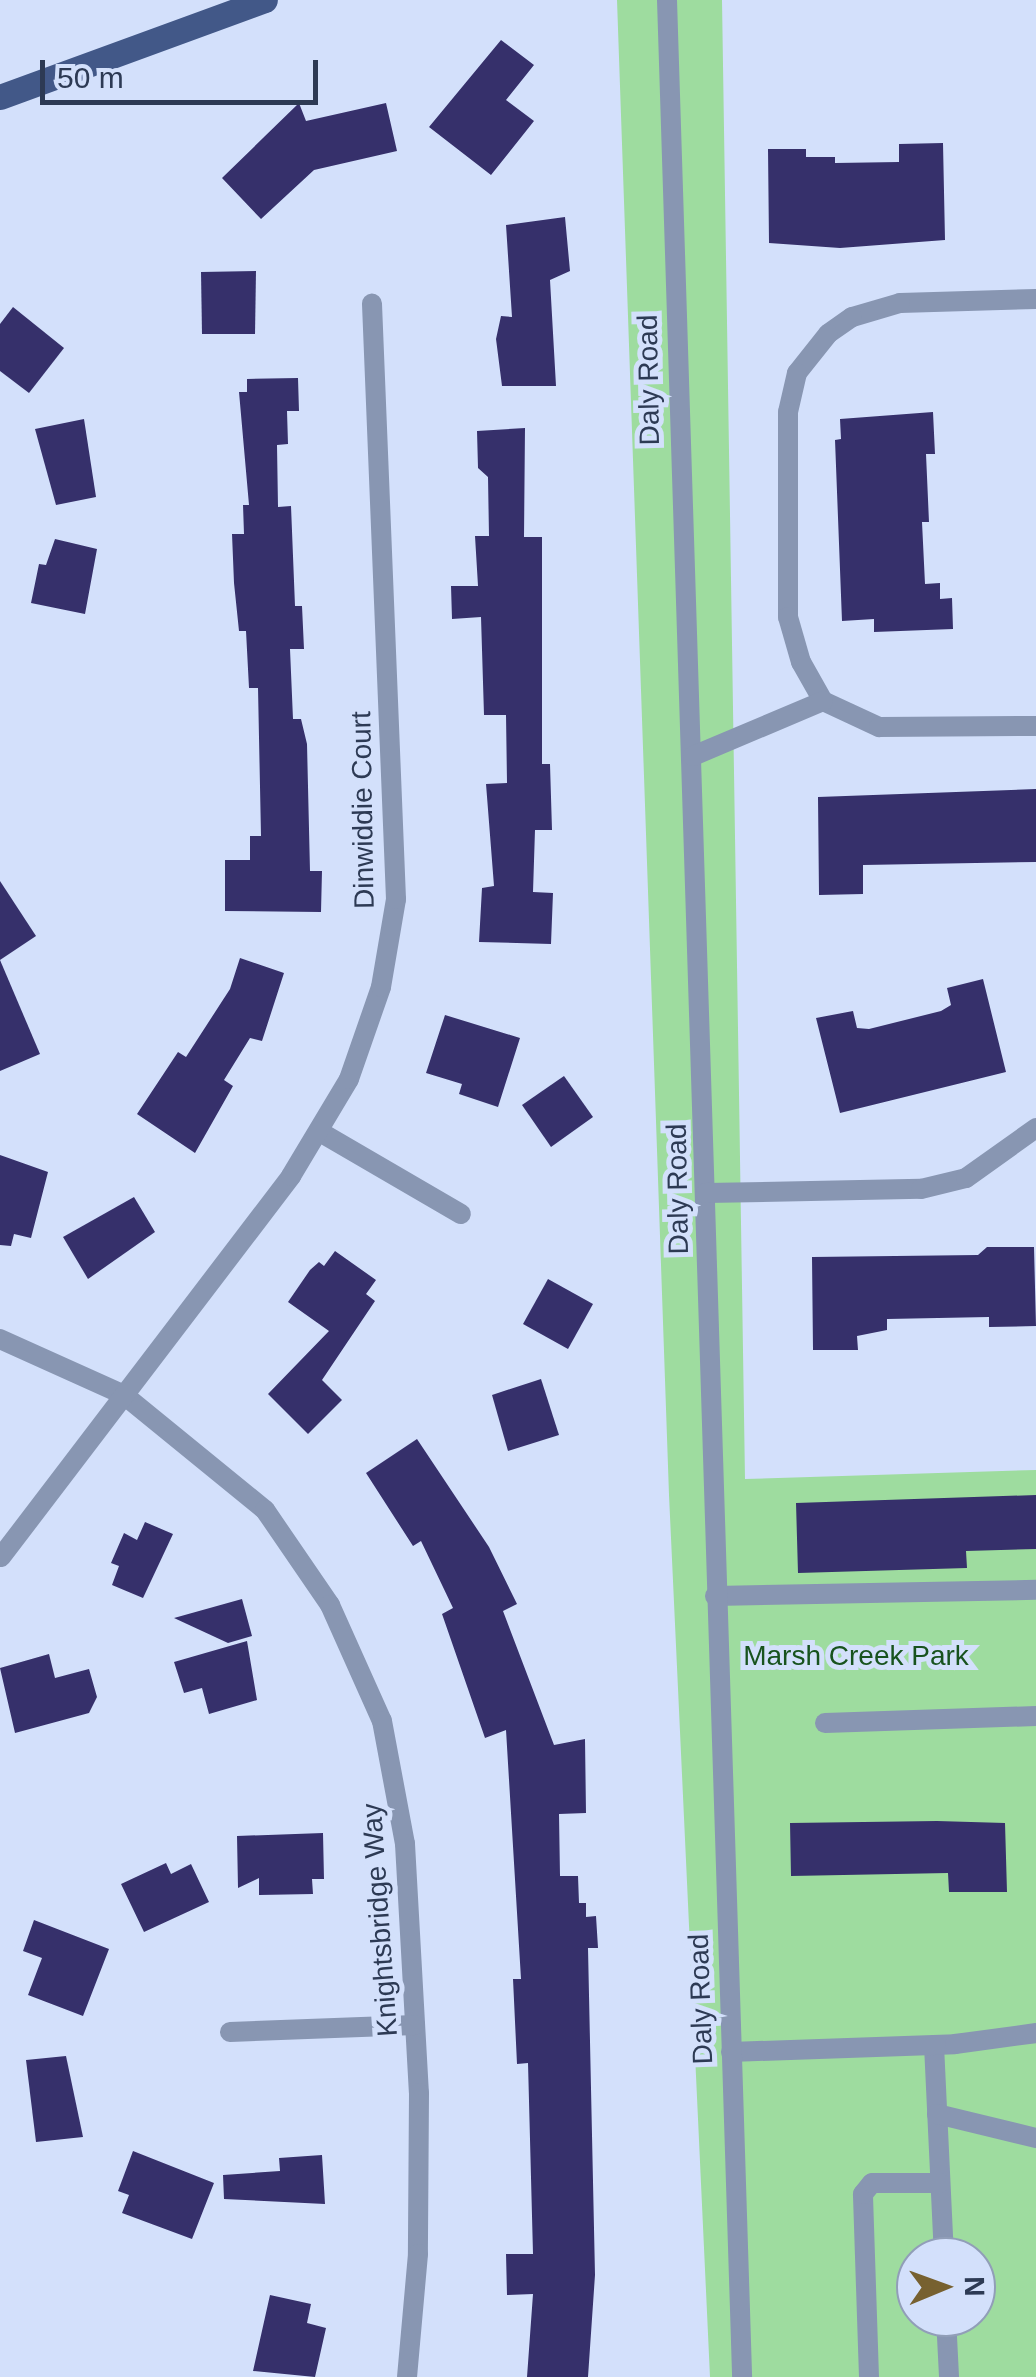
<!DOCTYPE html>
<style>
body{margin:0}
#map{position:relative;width:1036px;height:2377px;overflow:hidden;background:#d3e0fb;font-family:Arial,sans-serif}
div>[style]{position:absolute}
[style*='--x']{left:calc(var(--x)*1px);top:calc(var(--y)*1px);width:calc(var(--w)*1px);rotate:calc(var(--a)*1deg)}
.green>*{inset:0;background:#9edc9f}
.building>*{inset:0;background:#36306b}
.lane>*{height:20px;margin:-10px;padding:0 10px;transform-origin:10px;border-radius:10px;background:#8896b2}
.street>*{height:20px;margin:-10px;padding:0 10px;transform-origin:10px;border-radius:10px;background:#8896b2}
.primary>*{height:25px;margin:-12.5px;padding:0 12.5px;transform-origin:12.5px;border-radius:12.5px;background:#425888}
span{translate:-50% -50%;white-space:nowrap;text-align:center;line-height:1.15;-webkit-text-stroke:10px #d3e0fb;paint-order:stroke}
.street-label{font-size:28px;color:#2d3a54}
.park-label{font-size:28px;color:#18531e}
.north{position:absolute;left:896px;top:2237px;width:100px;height:100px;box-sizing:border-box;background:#d3e0fb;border:2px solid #919eb8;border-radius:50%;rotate:89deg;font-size:28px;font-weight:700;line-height:40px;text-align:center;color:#2d3a54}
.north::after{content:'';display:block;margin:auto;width:35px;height:45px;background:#776130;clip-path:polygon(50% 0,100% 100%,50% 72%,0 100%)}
.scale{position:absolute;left:40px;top:60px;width:278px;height:45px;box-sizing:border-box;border:5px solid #2d3a54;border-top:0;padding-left:12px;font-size:30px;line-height:35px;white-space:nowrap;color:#2d3a54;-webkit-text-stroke:8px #d3e0fb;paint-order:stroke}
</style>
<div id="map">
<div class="green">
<div style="clip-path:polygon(evenodd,617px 0,722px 0,745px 1479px,1036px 1470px,1036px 2377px,710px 2377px,669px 1495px,617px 0,916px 2257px,976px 2257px,976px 2317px,916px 2317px,916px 2257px)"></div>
</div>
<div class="building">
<div style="clip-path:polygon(501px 40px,534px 65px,506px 100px,534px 121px,491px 175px,429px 127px)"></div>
<div style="clip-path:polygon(299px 103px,306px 121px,386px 103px,397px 151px,314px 170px,261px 219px,222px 178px)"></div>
<div style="clip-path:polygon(943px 143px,945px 240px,840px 248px,769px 243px,768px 149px,806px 149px,806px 157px,835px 157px,835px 163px,899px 162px,899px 144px)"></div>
<div style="clip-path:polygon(565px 217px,570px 271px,550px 280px,556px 386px,502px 386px,496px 339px,501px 316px,512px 317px,506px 225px)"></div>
<div style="clip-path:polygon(256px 271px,255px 334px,202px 334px,201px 272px)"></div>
<div style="clip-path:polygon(13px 307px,64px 348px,29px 393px,0 371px,0 324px)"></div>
<div style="clip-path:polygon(298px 378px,299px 411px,287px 411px,288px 444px,277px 445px,278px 507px,291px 506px,295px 606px,302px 606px,304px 649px,290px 649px,293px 719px,301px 719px,307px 744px,310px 871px,322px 871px,321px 912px,225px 911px,225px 860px,250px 860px,250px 836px,261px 836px,258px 688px,249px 688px,246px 631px,239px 631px,234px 583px,232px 534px,244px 534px,243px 505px,249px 505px,239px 392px,247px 392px,247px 379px)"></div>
<div style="clip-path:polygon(933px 412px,935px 454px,926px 454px,929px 522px,922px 522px,925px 584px,940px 583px,940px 599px,952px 598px,953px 629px,874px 632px,874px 619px,842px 621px,835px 440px,841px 439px,840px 419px)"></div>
<div style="clip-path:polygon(84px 419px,96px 497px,56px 505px,35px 429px)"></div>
<div style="clip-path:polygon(525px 428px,524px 537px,542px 537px,542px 764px,550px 764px,552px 830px,535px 830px,533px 892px,553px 893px,551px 944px,479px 942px,482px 888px,494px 886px,486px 784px,507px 783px,506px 715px,484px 715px,481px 617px,452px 619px,451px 586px,478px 586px,475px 536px,489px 536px,488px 477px,478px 468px,477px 431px)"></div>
<div style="clip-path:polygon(55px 539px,97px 549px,85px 614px,31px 603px,39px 564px,46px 565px)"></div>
<div style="clip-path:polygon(1036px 789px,1036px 862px,863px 865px,863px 894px,819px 895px,818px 797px)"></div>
<div style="clip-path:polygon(0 881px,36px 936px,0 960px)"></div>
<div style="clip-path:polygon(240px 958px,284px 973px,262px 1041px,250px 1038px,224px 1080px,233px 1086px,195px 1153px,137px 1114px,178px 1052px,186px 1057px,230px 989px)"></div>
<div style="clip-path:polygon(0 960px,40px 1054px,0 1071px)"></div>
<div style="clip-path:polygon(983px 979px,1006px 1072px,840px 1113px,816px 1018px,853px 1011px,857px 1028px,869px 1029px,941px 1011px,951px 1005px,947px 988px)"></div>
<div style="clip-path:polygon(445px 1015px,520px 1038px,498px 1107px,459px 1094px,462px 1084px,426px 1073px)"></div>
<div style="clip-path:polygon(564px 1076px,593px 1117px,551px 1147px,522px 1105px)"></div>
<div style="clip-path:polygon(0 1155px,48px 1172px,31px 1238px,14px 1234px,11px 1246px,0 1245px)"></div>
<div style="clip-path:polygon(134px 1197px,155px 1232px,88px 1279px,63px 1237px)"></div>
<div style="clip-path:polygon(987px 1247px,1034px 1247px,1036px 1326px,989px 1327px,989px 1317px,887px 1319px,887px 1330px,857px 1336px,858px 1350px,813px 1350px,812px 1257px,978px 1255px)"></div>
<div style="clip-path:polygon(335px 1251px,376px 1280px,366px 1294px,375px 1301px,322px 1380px,342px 1400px,308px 1434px,268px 1394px,329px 1331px,288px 1302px,310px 1270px,319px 1262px,324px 1266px)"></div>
<div style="clip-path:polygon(548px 1279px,593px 1304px,568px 1349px,523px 1324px)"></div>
<div style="clip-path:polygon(541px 1379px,559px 1435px,508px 1451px,492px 1395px)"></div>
<div style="clip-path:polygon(417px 1439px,489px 1547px,517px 1604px,503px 1611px,554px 1745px,585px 1739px,586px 1813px,559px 1814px,560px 1876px,578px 1876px,579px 1903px,586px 1903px,586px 1917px,596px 1916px,598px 1948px,588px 1948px,595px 2275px,588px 2377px,527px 2377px,533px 2294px,507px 2295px,506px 2254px,533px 2254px,528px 2063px,517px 2064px,513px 1979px,521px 1979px,506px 1730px,485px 1738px,442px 1614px,453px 1608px,421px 1541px,413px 1546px,366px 1473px)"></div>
<div style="clip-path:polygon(1036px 1495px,1036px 1549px,966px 1551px,967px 1568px,798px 1573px,796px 1503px)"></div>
<div style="clip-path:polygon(145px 1522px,173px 1534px,143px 1598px,112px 1585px,119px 1566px,111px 1563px,124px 1533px,137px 1540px)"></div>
<div style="clip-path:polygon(242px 1599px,252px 1636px,228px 1643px,174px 1618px)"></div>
<div style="clip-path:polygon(247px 1641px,257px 1700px,209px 1714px,202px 1688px,184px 1693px,174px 1662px)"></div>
<div style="clip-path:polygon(49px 1654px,55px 1678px,89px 1669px,97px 1697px,89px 1713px,15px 1733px,0 1668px)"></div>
<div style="clip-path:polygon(937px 1821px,1005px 1823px,1007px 1892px,949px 1892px,948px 1873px,791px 1876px,790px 1823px)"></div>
<div style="clip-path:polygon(323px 1833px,324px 1879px,312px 1879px,313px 1894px,259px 1895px,259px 1878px,238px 1888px,237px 1836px)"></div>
<div style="clip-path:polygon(166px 1863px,171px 1874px,191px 1864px,209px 1902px,144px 1932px,121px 1884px)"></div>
<div style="clip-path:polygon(34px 1920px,109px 1949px,83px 2016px,28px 1995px,42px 1958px,23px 1951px)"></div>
<div style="clip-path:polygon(66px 2056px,83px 2137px,36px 2142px,26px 2060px)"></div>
<div style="clip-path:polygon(133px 2151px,214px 2183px,192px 2239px,122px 2213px,129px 2195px,118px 2191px)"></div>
<div style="clip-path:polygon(322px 2155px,325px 2204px,224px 2199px,223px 2175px,280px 2171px,279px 2158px)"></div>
<div style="clip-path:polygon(270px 2295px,311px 2304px,307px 2323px,326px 2328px,315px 2377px,253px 2371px)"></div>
</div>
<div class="lane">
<div style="--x:715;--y:1596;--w:321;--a:-1.1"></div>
<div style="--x:825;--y:1723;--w:211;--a:-1.9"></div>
<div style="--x:934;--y:2045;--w:212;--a:87.3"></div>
<div style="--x:731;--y:2052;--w:224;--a:-2"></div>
<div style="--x:955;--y:2044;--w:82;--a:-7.7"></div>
<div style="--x:937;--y:2114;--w:102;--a:13.6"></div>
<div style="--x:946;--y:2317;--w:60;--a:87.1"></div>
<div style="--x:869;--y:2377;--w:183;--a:-91.9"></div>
<div style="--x:863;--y:2194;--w:14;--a:-51"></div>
<div style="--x:872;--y:2183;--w:68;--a:0"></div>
</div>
<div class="street">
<div style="--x:667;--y:0;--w:2378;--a:88.19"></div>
<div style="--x:1036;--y:299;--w:136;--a:178.3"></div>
<div style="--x:900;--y:303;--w:50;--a:163.7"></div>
<div style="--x:852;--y:317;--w:29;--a:145"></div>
<div style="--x:828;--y:334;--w:50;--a:128.5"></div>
<div style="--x:797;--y:373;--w:40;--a:103"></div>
<div style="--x:788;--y:412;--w:205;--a:90"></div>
<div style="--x:788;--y:617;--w:47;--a:73.9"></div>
<div style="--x:801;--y:662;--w:45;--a:60.6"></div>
<div style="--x:823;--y:701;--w:62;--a:24.9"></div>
<div style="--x:879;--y:727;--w:157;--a:-0.4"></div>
<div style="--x:693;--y:756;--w:141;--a:-22.9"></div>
<div style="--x:320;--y:1132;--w:163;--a:30.2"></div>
<div style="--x:706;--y:1193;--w:215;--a:-1.1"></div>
<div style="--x:921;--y:1189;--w:46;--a:-13.7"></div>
<div style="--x:966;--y:1178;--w:86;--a:-35.5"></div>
<div style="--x:0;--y:1339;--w:136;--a:24.3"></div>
<div style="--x:124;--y:1395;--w:182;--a:39.2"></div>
<div style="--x:265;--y:1510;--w:115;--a:55.6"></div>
<div style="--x:330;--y:1605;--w:127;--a:65.9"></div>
<div style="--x:382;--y:1721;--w:125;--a:79.4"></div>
<div style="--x:405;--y:1844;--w:249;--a:86.8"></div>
<div style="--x:419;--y:2093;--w:161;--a:90.4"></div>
<div style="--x:418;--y:2254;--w:123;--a:95.1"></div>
<div style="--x:1;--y:1557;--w:479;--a:-52.7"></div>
<div style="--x:291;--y:1176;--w:113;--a:-59.1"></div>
<div style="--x:349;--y:1079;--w:97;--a:-70.8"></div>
<div style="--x:381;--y:987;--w:89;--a:-80.3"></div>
<div style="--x:396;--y:899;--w:596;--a:-92.31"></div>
<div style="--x:230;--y:2032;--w:185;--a:-2.2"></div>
</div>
<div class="primary">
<div style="--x:0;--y:97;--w:282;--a:-20.1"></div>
</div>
<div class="street-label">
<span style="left:649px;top:380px;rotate:-91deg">Daly Road</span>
<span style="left:363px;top:810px;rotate:-91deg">Dinwiddie Court</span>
<span style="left:678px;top:1189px;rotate:-91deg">Daly Road</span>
<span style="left:380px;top:1920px;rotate:-94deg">Knightsbridge Way</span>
<span style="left:701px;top:1999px;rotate:-92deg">Daly Road</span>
</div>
<div class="park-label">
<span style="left:856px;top:1656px">Marsh Creek Park</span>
</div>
<div class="north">N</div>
<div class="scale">50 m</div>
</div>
